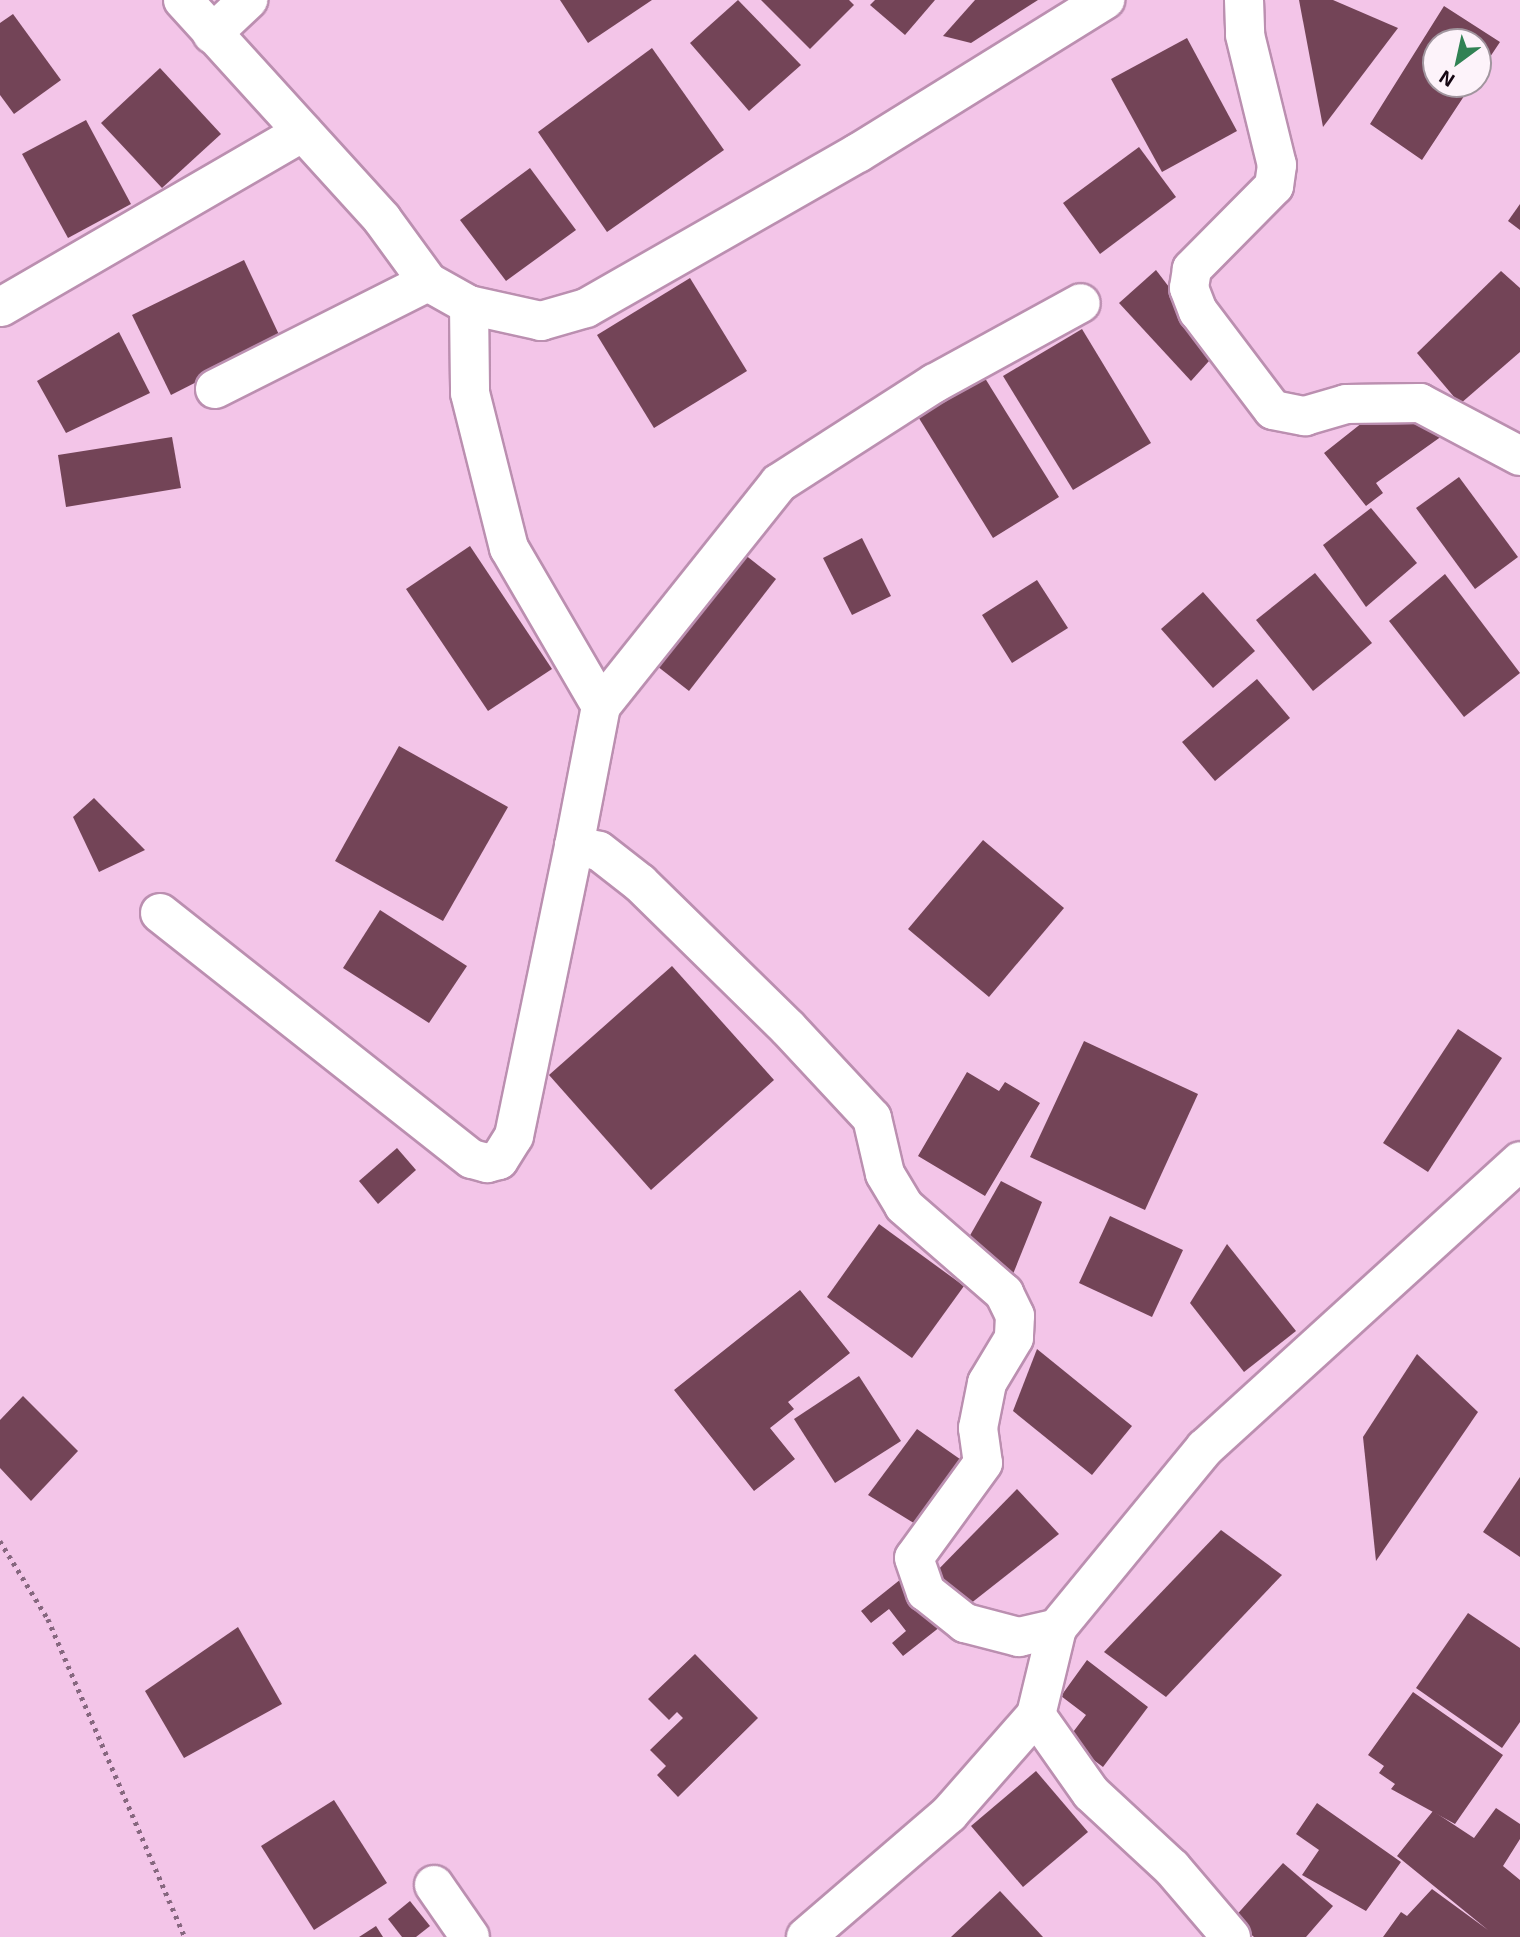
<!DOCTYPE html>
<style>
body{margin:0}
#map{position:relative;width:1520px;height:1937px;overflow:hidden;background:#f3c5e8;font-family:"Exo 2",sans-serif}
div>[style]{position:absolute}
[style*='--x']{left:calc(var(--x)*1px);top:calc(var(--y)*1px);width:calc(var(--w)*1px);rotate:calc(var(--a)*1deg)}
.building>*{inset:0;background:#734457}
.path>*{height:4.5px;margin-top:-2.25px;transform-origin:0;background:repeating-linear-gradient(90deg,#86677f 0 3.5px,transparent 0 8.5px)}
.roads{filter:drop-shadow(2px 0 #bb8fb0) drop-shadow(-2px 0 #bb8fb0) drop-shadow(0 2px #bb8fb0) drop-shadow(0 -2px #bb8fb0)}
.minor>*{height:38px;margin:-19px;padding:0 19px;transform-origin:19px;border-radius:19px;background:#fff}
.secondary>*{height:38px;margin:-19px;padding:0 19px;transform-origin:19px;border-radius:19px;background:#fff}
span{translate:-50% -50%;white-space:nowrap;text-align:center;line-height:1.15;-webkit-text-stroke:7px #fdf3fa;paint-order:stroke}
.north{position:absolute;left:1422px;top:28px;width:70px;height:70px;box-sizing:border-box;background:#fdf3fa;border:2px solid #a1959e;border-radius:50%;rotate:213deg;font-size:19px;font-weight:700;line-height:28px;text-align:center;color:#160713}
.north::after{content:'';display:block;margin:auto;width:24px;height:32px;background:#318254;clip-path:polygon(50% 0,100% 100%,50% 72%,0 100%)}
</style>
<div id="map">
<div class="building">
<div style="clip-path:polygon(560px 0,652px 0,588px 43px)"></div>
<div style="clip-path:polygon(738px 0,801px 65px,749px 111px,690px 43px)"></div>
<div style="clip-path:polygon(761px 0,849px 0,854px 5px,810px 49px)"></div>
<div style="clip-path:polygon(875px 0,935px 0,905px 35px,870px 5px)"></div>
<div style="clip-path:polygon(975px 0,1038px 0,971px 43px,943px 36px)"></div>
<div style="clip-path:polygon(1299px 0,1333px 0,1398px 28px,1323px 127px)"></div>
<div style="clip-path:polygon(1444px 6px,1500px 42px,1478px 75px,1478px 42px,1436px 42px,1436px 84px,1472px 84px,1422px 160px,1370px 124px)"></div>
<div style="clip-path:polygon(13px 14px,61px 80px,14px 114px,0 95px,0 23px)"></div>
<div style="clip-path:polygon(1187px 38px,1237px 131px,1162px 172px,1111px 79px)"></div>
<div style="clip-path:polygon(652px 48px,724px 150px,607px 232px,538px 132px)"></div>
<div style="clip-path:polygon(160px 68px,221px 134px,162px 188px,101px 123px)"></div>
<div style="clip-path:polygon(86px 120px,131px 204px,68px 238px,22px 154px)"></div>
<div style="clip-path:polygon(1139px 147px,1176px 197px,1100px 254px,1063px 203px)"></div>
<div style="clip-path:polygon(530px 168px,576px 230px,506px 281px,460px 220px)"></div>
<div style="clip-path:polygon(1520px 204px,1520px 230px,1508px 221px)"></div>
<div style="clip-path:polygon(244px 260px,281px 339px,171px 395px,132px 315px)"></div>
<div style="clip-path:polygon(1156px 270px,1218px 351px,1191px 381px,1119px 303px)"></div>
<div style="clip-path:polygon(1501px 271px,1520px 288px,1520px 352px,1460px 404px,1417px 353px)"></div>
<div style="clip-path:polygon(690px 278px,747px 371px,654px 428px,597px 335px)"></div>
<div style="clip-path:polygon(1082px 329px,1151px 443px,1073px 490px,1003px 376px)"></div>
<div style="clip-path:polygon(119px 332px,150px 393px,66px 433px,37px 381px)"></div>
<div style="clip-path:polygon(983px 375px,1059px 497px,993px 538px,917px 415px)"></div>
<div style="clip-path:polygon(1372px 415px,1415px 417px,1449px 431px,1376px 483px,1383px 493px,1366px 506px,1324px 453px)"></div>
<div style="clip-path:polygon(172px 437px,181px 488px,66px 507px,58px 455px)"></div>
<div style="clip-path:polygon(1459px 477px,1518px 557px,1475px 589px,1416px 508px)"></div>
<div style="clip-path:polygon(1371px 508px,1417px 563px,1366px 607px,1323px 545px)"></div>
<div style="clip-path:polygon(862px 538px,891px 596px,852px 615px,823px 558px)"></div>
<div style="clip-path:polygon(470px 546px,552px 669px,488px 711px,406px 589px)"></div>
<div style="clip-path:polygon(744px 554px,776px 579px,689px 691px,657px 666px)"></div>
<div style="clip-path:polygon(1315px 573px,1372px 643px,1313px 691px,1256px 620px)"></div>
<div style="clip-path:polygon(1445px 574px,1520px 673px,1464px 717px,1389px 621px)"></div>
<div style="clip-path:polygon(1037px 580px,1068px 628px,1012px 663px,982px 615px)"></div>
<div style="clip-path:polygon(1203px 592px,1255px 651px,1213px 688px,1161px 629px)"></div>
<div style="clip-path:polygon(1257px 679px,1290px 718px,1215px 781px,1182px 742px)"></div>
<div style="clip-path:polygon(399px 746px,508px 807px,443px 921px,335px 861px)"></div>
<div style="clip-path:polygon(94px 798px,145px 850px,99px 872px,73px 817px)"></div>
<div style="clip-path:polygon(983px 840px,1064px 908px,989px 997px,908px 929px)"></div>
<div style="clip-path:polygon(380px 910px,467px 966px,429px 1023px,343px 968px)"></div>
<div style="clip-path:polygon(672px 966px,774px 1080px,651px 1190px,549px 1075px)"></div>
<div style="clip-path:polygon(1458px 1029px,1502px 1058px,1428px 1172px,1383px 1143px)"></div>
<div style="clip-path:polygon(1084px 1041px,1198px 1094px,1145px 1210px,1030px 1157px)"></div>
<div style="clip-path:polygon(967px 1072px,999px 1091px,1005px 1082px,1040px 1103px,985px 1196px,918px 1156px)"></div>
<div style="clip-path:polygon(397px 1148px,416px 1170px,378px 1204px,359px 1181px)"></div>
<div style="clip-path:polygon(1001px 1181px,1042px 1202px,1009px 1284px,960px 1253px)"></div>
<div style="clip-path:polygon(1110px 1216px,1183px 1250px,1152px 1317px,1079px 1283px)"></div>
<div style="clip-path:polygon(879px 1224px,964px 1286px,912px 1358px,827px 1297px)"></div>
<div style="clip-path:polygon(1227px 1244px,1296px 1331px,1244px 1372px,1190px 1303px)"></div>
<div style="clip-path:polygon(800px 1290px,850px 1353px,788px 1402px,794px 1409px,770px 1428px,795px 1459px,754px 1491px,674px 1390px)"></div>
<div style="clip-path:polygon(1037px 1349px,1132px 1426px,1092px 1475px,1013px 1411px)"></div>
<div style="clip-path:polygon(1417px 1354px,1478px 1412px,1376px 1561px,1363px 1437px)"></div>
<div style="clip-path:polygon(859px 1376px,901px 1441px,835px 1483px,794px 1419px)"></div>
<div style="clip-path:polygon(23px 1396px,78px 1451px,31px 1501px,0 1468px,0 1420px)"></div>
<div style="clip-path:polygon(917px 1429px,967px 1464px,917px 1525px,868px 1495px)"></div>
<div style="clip-path:polygon(1520px 1477px,1520px 1557px,1483px 1532px)"></div>
<div style="clip-path:polygon(1017px 1489px,1059px 1534px,970px 1604px,931px 1577px)"></div>
<div style="clip-path:polygon(1221px 1530px,1282px 1575px,1166px 1697px,1104px 1652px)"></div>
<div style="clip-path:polygon(906px 1575px,945px 1623px,903px 1656px,892px 1643px,906px 1631px,889px 1609px,871px 1623px,861px 1611px)"></div>
<div style="clip-path:polygon(1468px 1613px,1520px 1648px,1520px 1722px,1502px 1748px,1416px 1688px)"></div>
<div style="clip-path:polygon(238px 1627px,282px 1704px,184px 1758px,145px 1691px)"></div>
<div style="clip-path:polygon(695px 1654px,758px 1718px,678px 1797px,657px 1775px,666px 1766px,650px 1750px,683px 1718px,677px 1712px,669px 1720px,648px 1699px)"></div>
<div style="clip-path:polygon(1087px 1660px,1148px 1707px,1103px 1767px,1067px 1740px,1086px 1715px,1061px 1696px)"></div>
<div style="clip-path:polygon(1413px 1692px,1503px 1755px,1455px 1824px,1391px 1789px,1395px 1784px,1379px 1773px,1384px 1766px,1368px 1755px)"></div>
<div style="clip-path:polygon(1036px 1771px,1088px 1832px,1023px 1887px,971px 1826px)"></div>
<div style="clip-path:polygon(334px 1800px,387px 1883px,314px 1930px,261px 1846px)"></div>
<div style="clip-path:polygon(1317px 1803px,1401px 1862px,1366px 1911px,1302px 1875px,1319px 1850px,1296px 1834px)"></div>
<div style="clip-path:polygon(1496px 1808px,1520px 1824px,1520px 1839px,1503px 1866px,1520px 1880px,1520px 1937px,1383px 1937px,1401px 1912px,1407px 1916px,1432px 1889px,1488px 1930px,1397px 1856px,1433px 1811px,1474px 1838px)"></div>
<div style="clip-path:polygon(1283px 1863px,1333px 1906px,1306px 1937px,1254px 1937px,1233px 1919px)"></div>
<div style="clip-path:polygon(1000px 1891px,1043px 1937px,951px 1937px)"></div>
<div style="clip-path:polygon(410px 1901px,430px 1926px,416px 1937px,402px 1937px,388px 1919px)"></div>
<div style="clip-path:polygon(376px 1926px,383px 1937px,359px 1937px)"></div>
</div>
<div class="path">
<div style="--x:0;--y:1541;--w:92;--a:58.4"></div>
<div style="--x:48;--y:1619;--w:346;--a:66.7"></div>
</div>
<div class="roads">
<div class="minor">
<div style="--x:1244;--y:0;--w:35;--a:88"></div>
<div style="--x:1245;--y:35;--w:134;--a:76.2"></div>
<div style="--x:1277;--y:165;--w:21;--a:98"></div>
<div style="--x:1274;--y:186;--w:117;--a:134.7"></div>
<div style="--x:1192;--y:269;--w:19;--a:99"></div>
<div style="--x:1189;--y:288;--w:25;--a:69"></div>
<div style="--x:1198;--y:311;--w:124;--a:52.9"></div>
<div style="--x:1273;--y:410;--w:33;--a:11"></div>
<div style="--x:1305;--y:416;--w:43;--a:-16.3"></div>
<div style="--x:1346;--y:404;--w:74;--a:-0.8"></div>
<div style="--x:1420;--y:403;--w:113;--a:27.9"></div>
<div style="--x:212;--y:34;--w:50;--a:-43.4"></div>
<div style="--x:469;--y:305;--w:88;--a:89.3"></div>
<div style="--x:470;--y:393;--w:160;--a:75.9"></div>
<div style="--x:509;--y:548;--w:183;--a:59.8"></div>
<div style="--x:601;--y:706;--w:143;--a:100.9"></div>
<div style="--x:574;--y:846;--w:25;--a:11"></div>
<div style="--x:599;--y:851;--w:52;--a:38"></div>
<div style="--x:640;--y:883;--w:207;--a:44.4"></div>
<div style="--x:788;--y:1028;--w:123;--a:47"></div>
<div style="--x:872;--y:1118;--w:57;--a:76.9"></div>
<div style="--x:885;--y:1174;--w:37;--a:59"></div>
<div style="--x:904;--y:1206;--w:133;--a:41"></div>
<div style="--x:1004;--y:1293;--w:25;--a:64"></div>
<div style="--x:1015;--y:1316;--w:22;--a:93"></div>
<div style="--x:1014;--y:1338;--w:52;--a:121"></div>
<div style="--x:987;--y:1383;--w:46;--a:101.3"></div>
<div style="--x:978;--y:1428;--w:35;--a:82"></div>
<div style="--x:983;--y:1463;--w:117;--a:126"></div>
<div style="--x:914;--y:1558;--w:36;--a:71"></div>
<div style="--x:926;--y:1592;--w:50;--a:38.5"></div>
<div style="--x:965;--y:1623;--w:56;--a:14.5"></div>
<div style="--x:1019;--y:1637;--w:39;--a:-13"></div>
<div style="--x:1;--y:307;--w:349;--a:-30.1"></div>
<div style="--x:215;--y:389;--w:238;--a:-26.7"></div>
<div style="--x:601;--y:706;--w:285;--a:-51.4"></div>
<div style="--x:779;--y:483;--w:185;--a:-32.7"></div>
<div style="--x:935;--y:383;--w:166;--a:-28.7"></div>
<div style="--x:160;--y:913;--w:397;--a:38.3"></div>
<div style="--x:472;--y:1159;--w:16;--a:15"></div>
<div style="--x:487;--y:1163;--w:12;--a:-14"></div>
<div style="--x:499;--y:1160;--w:28;--a:-58"></div>
<div style="--x:514;--y:1136;--w:296;--a:-78.3"></div>
<div style="--x:434;--y:1885;--w:63;--a:55.3"></div>
<div style="--x:806;--y:1937;--w:189;--a:-40.7"></div>
<div style="--x:949;--y:1814;--w:132;--a:-48.7"></div>
<div style="--x:1231;--y:1937;--w:91;--a:-130.5"></div>
<div style="--x:1172;--y:1868;--w:110;--a:-137.2"></div>
<div style="--x:1091;--y:1793;--w:95;--a:-125.2"></div>
<div style="--x:1036;--y:1715;--w:89;--a:-76.4"></div>
<div style="--x:1057;--y:1628;--w:233;--a:-50.6"></div>
<div style="--x:1205;--y:1448;--w:426;--a:-42.3"></div>
</div>
<div class="secondary">
<div style="--x:183;--y:0;--w:296;--a:47.7"></div>
<div style="--x:382;--y:219;--w:78;--a:53.9"></div>
<div style="--x:428;--y:282;--w:47;--a:29.3"></div>
<div style="--x:469;--y:305;--w:74;--a:12.5"></div>
<div style="--x:541;--y:321;--w:47;--a:-16.1"></div>
<div style="--x:586;--y:308;--w:313;--a:-29.7"></div>
<div style="--x:858;--y:153;--w:291;--a:-31.8"></div>
</div>
</div>
<div class="north">N</div>
</div>
